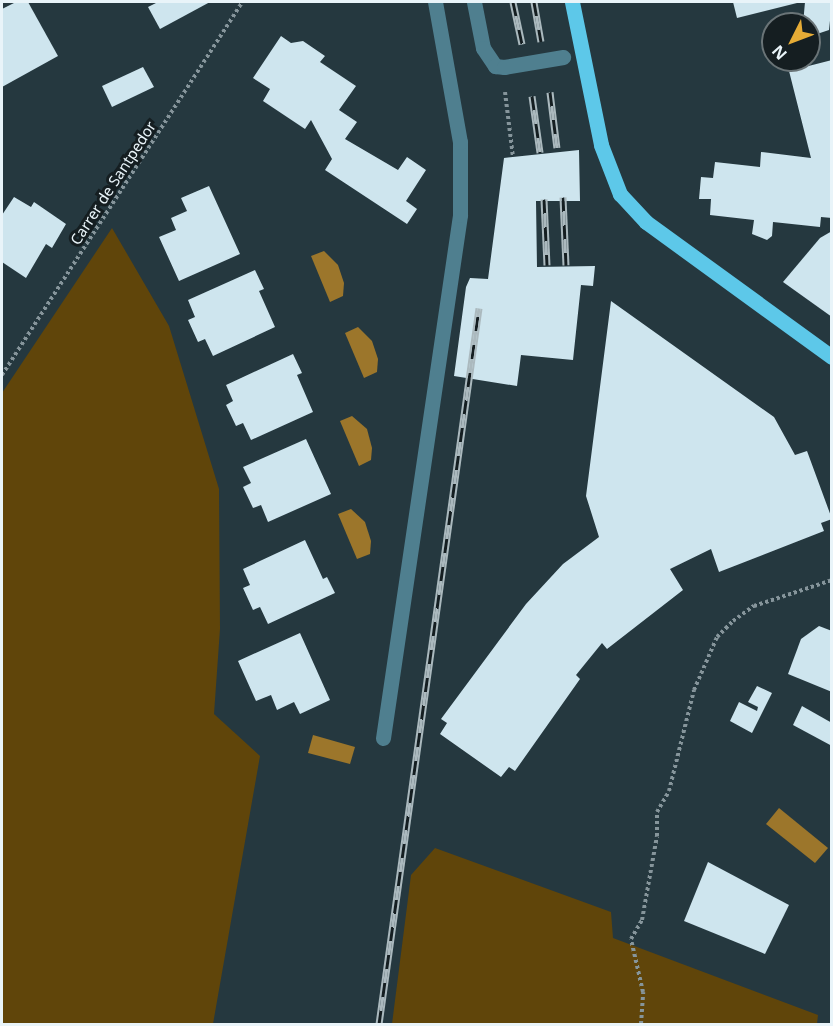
<!DOCTYPE html>
<style>
body{margin:0}
#map{position:relative;width:833px;height:1026px;overflow:hidden;background:#25383f;font-family:"Noto Sans",sans-serif}
div>[style]{position:absolute}
[style*='--x']{left:calc(var(--x)*1px);top:calc(var(--y)*1px);width:calc(var(--w)*1px);rotate:calc(var(--a)*1deg)}
.green>*{inset:0;background:#60450a}
.water>*{inset:0;background:#9c762b}
.building>*{inset:0;background:#cee5ee}
.path>*{height:4px;margin-top:-2px;transform-origin:0;background:repeating-linear-gradient(90deg,#86959b 0 3px,transparent 0 6px)}
.minor>*{height:15px;margin:-7.5px;padding:0 7.5px;transform-origin:7.5px;border-radius:7.5px;background:#4f7f8f}
.major>*{height:15px;margin:-7.5px;padding:0 7.5px;transform-origin:7.5px;border-radius:7.5px;background:#5dc8e9}
.rail>*{height:7px;margin-top:-3.5px;transform-origin:0;background:repeating-linear-gradient(90deg,#151e21 0 14px,#abb9be 0 28px);box-sizing:border-box;border-block:2px solid #abb9be}
.minor-bridge>*{height:15px;margin:-7.5px;padding:0 7.5px;transform-origin:7.5px;border-radius:7.5px;background:#4f7f8f}
span{translate:-50% -50%;white-space:nowrap;text-align:center;line-height:1.15;-webkit-text-stroke:6px #151e21;paint-order:stroke}
.street-label{font-size:15px;color:#e9f4f9}
.frame{position:absolute;inset:0;border:3px solid #e9f4f9;pointer-events:none}
.north{position:absolute;left:761px;top:12px;width:60px;height:60px;box-sizing:border-box;background:#151e21;border:2px solid #6a7477;border-radius:50%;rotate:228deg;font-size:16px;font-weight:700;line-height:24px;text-align:center;color:#e9f4f9}
.north::after{content:'';display:block;margin:auto;width:21px;height:27px;background:#e6ac36;clip-path:polygon(50% 0,100% 100%,50% 72%,0 100%)}
</style>
<div id="map">
<div class="green">
<div style="clip-path:polygon(112px 228px,169px 326px,219px 489px,220px 629px,214px 714px,260px 756px,213px 1024px,2px 1024px,2px 393px)"></div>
<div style="clip-path:polygon(435px 848px,611px 912px,613px 938px,818px 1015px,817px 1024px,392px 1024px,411px 875px)"></div>
</div>
<div class="water">
<div style="clip-path:polygon(324px 251px,338px 265px,344px 283px,343px 296px,330px 302px,311px 256px)"></div>
<div style="clip-path:polygon(358px 327px,372px 341px,378px 359px,377px 372px,364px 378px,345px 333px)"></div>
<div style="clip-path:polygon(352px 416px,367px 429px,372px 448px,371px 460px,359px 466px,340px 421px)"></div>
<div style="clip-path:polygon(351px 509px,365px 522px,371px 541px,370px 554px,357px 559px,338px 514px)"></div>
<div style="clip-path:polygon(313px 735px,355px 747px,350px 764px,308px 753px)"></div>
<div style="clip-path:polygon(779px 808px,828px 848px,815px 863px,766px 824px)"></div>
</div>
<div class="building">
<div style="clip-path:polygon(16px 2px,28px 2px,58px 56px,2px 87px,2px 9px)"></div>
<div style="clip-path:polygon(158px 2px,210px 2px,160px 29px,148px 7px)"></div>
<div style="clip-path:polygon(733px 2px,801px 2px,737px 18px)"></div>
<div style="clip-path:polygon(805px 2px,832px 2px,829px 30px,817px 34px,809px 30px,809px 24px,803px 24px)"></div>
<div style="clip-path:polygon(281px 36px,291px 43px,303px 41px,325px 56px,320px 62px,356px 86px,339px 110px,357px 122px,345px 139px,398px 170px,407px 157px,426px 170px,406px 201px,417px 209px,407px 224px,325px 170px,332px 159px,311px 120px,305px 129px,263px 101px,270px 89px,253px 78px)"></div>
<div style="clip-path:polygon(832px 60px,832px 218px,821px 217px,820px 227px,773px 222px,772px 236px,767px 240px,752px 234px,754px 220px,710px 215px,711px 199px,699px 199px,701px 177px,713px 178px,715px 162px,760px 167px,761px 152px,811px 158px,789px 71px)"></div>
<div style="clip-path:polygon(143px 67px,154px 87px,112px 107px,102px 86px)"></div>
<div style="clip-path:polygon(579px 150px,580px 201px,536px 201px,537px 267px,595px 266px,593px 286px,581px 285px,573px 360px,521px 355px,517px 386px,454px 376px,466px 287px,470px 278px,488px 279px,504px 158px)"></div>
<div style="clip-path:polygon(209px 186px,240px 254px,179px 281px,159px 237px,176px 230px,171px 218px,187px 211px,181px 198px)"></div>
<div style="clip-path:polygon(14px 197px,31px 207px,34px 202px,66px 224px,52px 248px,46px 244px,26px 278px,2px 262px,2px 215px)"></div>
<div style="clip-path:polygon(832px 231px,832px 317px,783px 282px,820px 238px)"></div>
<div style="clip-path:polygon(255px 270px,264px 289px,259px 291px,275px 327px,213px 356px,205px 339px,198px 342px,188px 320px,195px 317px,188px 300px)"></div>
<div style="clip-path:polygon(611px 301px,774px 417px,795px 455px,807px 451px,832px 519px,821px 523px,824px 531px,719px 572px,711px 549px,670px 569px,683px 590px,607px 649px,602px 643px,576px 675px,580px 679px,515px 771px,509px 767px,501px 777px,440px 734px,447px 723px,441px 719px,526px 604px,563px 564px,599px 537px,586px 496px)"></div>
<div style="clip-path:polygon(293px 354px,302px 373px,297px 375px,313px 412px,251px 440px,243px 423px,236px 426px,226px 405px,233px 401px,226px 385px)"></div>
<div style="clip-path:polygon(306px 439px,331px 494px,268px 522px,261px 505px,253px 508px,243px 487px,251px 483px,243px 467px)"></div>
<div style="clip-path:polygon(305px 540px,323px 579px,327px 577px,335px 593px,268px 624px,260px 607px,253px 610px,243px 588px,250px 585px,243px 569px)"></div>
<div style="clip-path:polygon(819px 626px,832px 631px,832px 692px,788px 674px,801px 639px)"></div>
<div style="clip-path:polygon(300px 633px,330px 700px,300px 714px,294px 702px,277px 710px,271px 695px,256px 701px,238px 661px)"></div>
<div style="clip-path:polygon(757px 686px,772px 693px,752px 733px,730px 721px,739px 702px,757px 711px,758px 707px,748px 702px)"></div>
<div style="clip-path:polygon(802px 706px,832px 723px,832px 746px,793px 725px)"></div>
<div style="clip-path:polygon(708px 862px,789px 905px,765px 954px,684px 921px)"></div>
</div>
<div class="path">
<div style="--x:505;--y:92;--w:65;--a:83"></div>
<div style="--x:2;--y:375;--w:444;--a:-57.2"></div>
<div style="--x:641;--y:1024;--w:32;--a:-86"></div>
<div style="--x:643;--y:992;--w:54;--a:-102.8"></div>
<div style="--x:631;--y:939;--w:22;--a:-60"></div>
<div style="--x:642;--y:920;--w:85;--a:-79.9"></div>
<div style="--x:657;--y:836;--w:24;--a:-90"></div>
<div style="--x:657;--y:812;--w:24;--a:-60"></div>
<div style="--x:669;--y:791;--w:104;--a:-76.1"></div>
<div style="--x:694;--y:690;--w:58;--a:-66.5"></div>
<div style="--x:717;--y:637;--w:23;--a:-45"></div>
<div style="--x:733;--y:621;--w:26;--a:-36"></div>
<div style="--x:754;--y:606;--w:82;--a:-18.4"></div>
</div>
<div class="minor">
<div style="--x:474;--y:2;--w:47;--a:78.9"></div>
<div style="--x:483;--y:48;--w:22;--a:56"></div>
<div style="--x:495;--y:66;--w:9;--a:6"></div>
<div style="--x:383;--y:738;--w:529;--a:-81.62"></div>
<div style="--x:460;--y:215;--w:73;--a:-90"></div>
<div style="--x:460;--y:142;--w:142;--a:-100.1"></div>
</div>
<div class="major">
<div style="--x:572;--y:2;--w:146;--a:78.5"></div>
<div style="--x:601;--y:145;--w:53;--a:68.8"></div>
<div style="--x:620;--y:194;--w:38;--a:47"></div>
<div style="--x:646;--y:222;--w:230;--a:36"></div>
</div>
<div class="rail">
<div style="--x:513;--y:2;--w:43;--a:77.9"></div>
<div style="--x:534;--y:2;--w:40;--a:80"></div>
<div style="--x:550;--y:92;--w:56;--a:82.9"></div>
<div style="--x:532;--y:96;--w:57;--a:81.9"></div>
<div style="--x:563;--y:197;--w:68;--a:87.5"></div>
<div style="--x:544;--y:199;--w:66;--a:87.4"></div>
<div style="--x:379;--y:1024;--w:723;--a:-82.05"></div>
</div>
<div class="minor-bridge">
<div style="--x:504;--y:67;--w:60;--a:-9.6"></div>
</div>
<div class="street-label">
<span style="left:113px;top:183px;rotate:-57deg">Carrer de Santpedor</span>
</div>
<div class="frame"></div>
<div class="north">N</div>
</div>
